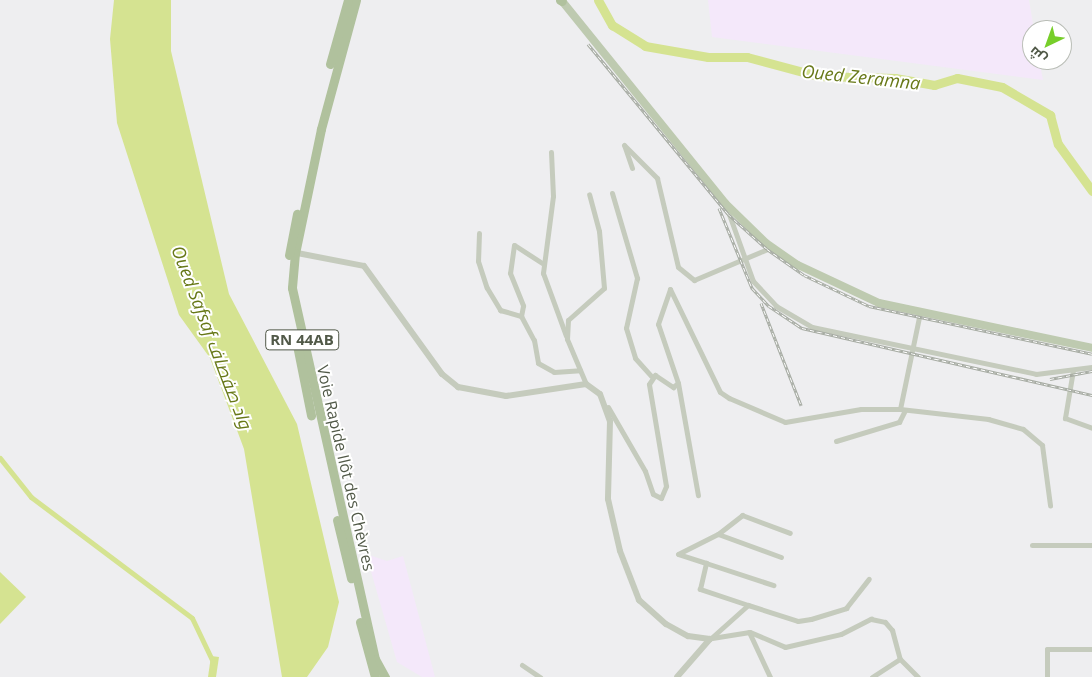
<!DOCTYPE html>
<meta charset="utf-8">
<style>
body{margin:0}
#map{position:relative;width:1092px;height:677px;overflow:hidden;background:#eeeef0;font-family:"Open Sans",Cairo,sans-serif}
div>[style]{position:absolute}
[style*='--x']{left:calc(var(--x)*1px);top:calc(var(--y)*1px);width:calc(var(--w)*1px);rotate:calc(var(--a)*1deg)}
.commercial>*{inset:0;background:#f4e8fa}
.water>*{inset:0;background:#d5e391}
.canal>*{height:5px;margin:-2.5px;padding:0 2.5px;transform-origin:2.5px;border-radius:2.5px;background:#d5e391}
.river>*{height:9px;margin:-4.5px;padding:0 4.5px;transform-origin:4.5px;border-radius:4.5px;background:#d5e391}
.minor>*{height:5px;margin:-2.5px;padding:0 2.5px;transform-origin:2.5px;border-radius:2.5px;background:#c5cbbd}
.tertiary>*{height:6px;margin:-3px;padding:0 3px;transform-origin:3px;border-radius:3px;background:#c5cbbd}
.primary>*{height:8px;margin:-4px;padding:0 4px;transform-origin:4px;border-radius:4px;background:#becab0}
.trunk>*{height:9px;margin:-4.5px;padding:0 4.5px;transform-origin:4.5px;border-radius:4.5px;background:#b0c19d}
.rail>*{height:3px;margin-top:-1.5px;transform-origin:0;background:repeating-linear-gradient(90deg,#fff 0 4px,#a5aaa1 0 8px);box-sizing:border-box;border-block:1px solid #a5aaa1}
span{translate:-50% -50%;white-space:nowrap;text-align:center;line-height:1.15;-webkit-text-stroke:4px #fff;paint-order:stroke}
.shield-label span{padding:1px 4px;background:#fff;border:1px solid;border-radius:4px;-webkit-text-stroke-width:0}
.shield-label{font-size:15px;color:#515948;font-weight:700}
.street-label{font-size:16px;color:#515948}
.water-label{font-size:18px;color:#677817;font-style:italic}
.north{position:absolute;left:1022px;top:20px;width:50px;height:50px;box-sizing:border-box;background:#fff;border:1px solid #b9bdb6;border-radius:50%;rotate:222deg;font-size:14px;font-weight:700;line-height:20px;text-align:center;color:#515948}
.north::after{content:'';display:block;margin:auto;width:18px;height:22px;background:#77ce2a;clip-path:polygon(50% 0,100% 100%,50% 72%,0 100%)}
</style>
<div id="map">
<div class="commercial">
<div style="clip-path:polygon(708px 0,1029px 0,1034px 30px,1032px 60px,1039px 60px,1043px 80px,712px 37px)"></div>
<div style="clip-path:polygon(366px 554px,387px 561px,403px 556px,435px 677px,422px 677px,397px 662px)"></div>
</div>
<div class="water">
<div style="clip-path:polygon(114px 0,171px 0,171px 51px,229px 294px,297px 424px,339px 602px,328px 647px,307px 677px,282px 677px,244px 449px,210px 358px,179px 315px,117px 123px,110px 39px)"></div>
<div style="clip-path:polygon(0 572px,26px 597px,0 624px)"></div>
<div style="clip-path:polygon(211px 656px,219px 657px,216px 677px,208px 677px)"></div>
</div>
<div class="canal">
<div style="--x:0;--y:458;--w:50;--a:51.5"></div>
<div style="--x:31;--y:497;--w:201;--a:36.9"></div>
<div style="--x:192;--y:618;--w:49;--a:64.5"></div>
</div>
<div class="river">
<div style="--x:598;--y:0;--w:29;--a:61"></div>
<div style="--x:612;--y:25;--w:39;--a:32"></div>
<div style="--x:645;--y:46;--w:64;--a:9.9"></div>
<div style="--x:708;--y:57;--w:39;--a:0"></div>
<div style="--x:747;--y:57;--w:73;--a:15"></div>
<div style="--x:818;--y:76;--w:77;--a:1.5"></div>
<div style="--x:895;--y:78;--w:40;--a:10"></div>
<div style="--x:934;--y:85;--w:24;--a:-17"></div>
<div style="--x:957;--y:78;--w:46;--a:11.3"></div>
<div style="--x:1002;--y:87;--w:56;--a:30.3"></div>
<div style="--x:1050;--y:115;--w:30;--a:75"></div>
<div style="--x:1058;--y:144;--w:58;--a:54.1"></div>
</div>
<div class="minor">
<div style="--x:551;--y:152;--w:44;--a:87.4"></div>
<div style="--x:553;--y:196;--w:78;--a:97.4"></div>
<div style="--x:543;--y:273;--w:67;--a:69.9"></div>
<div style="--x:632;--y:168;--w:24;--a:-109"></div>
<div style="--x:624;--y:145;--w:47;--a:45"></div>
<div style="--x:657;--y:178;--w:91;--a:76.7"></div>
<div style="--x:678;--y:267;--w:21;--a:39"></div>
<div style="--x:694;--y:280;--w:85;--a:-22.9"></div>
<div style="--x:612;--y:193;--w:89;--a:73.6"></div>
<div style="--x:637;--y:278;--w:51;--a:102.4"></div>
<div style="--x:626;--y:328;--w:31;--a:73"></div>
<div style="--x:635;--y:358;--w:24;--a:48"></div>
<div style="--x:726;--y:206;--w:80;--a:70.2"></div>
<div style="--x:753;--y:281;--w:34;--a:47"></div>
<div style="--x:776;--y:306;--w:42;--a:30.3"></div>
<div style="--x:812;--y:327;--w:229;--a:11.8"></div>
<div style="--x:1036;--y:374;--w:56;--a:-7.1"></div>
<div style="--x:479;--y:233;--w:28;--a:92"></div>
<div style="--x:478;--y:261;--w:28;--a:72"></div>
<div style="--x:487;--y:288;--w:26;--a:59"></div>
<div style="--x:500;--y:310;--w:22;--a:16"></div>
<div style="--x:542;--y:263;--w:33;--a:-147"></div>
<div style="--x:514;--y:245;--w:28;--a:98"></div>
<div style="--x:510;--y:273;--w:35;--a:68"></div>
<div style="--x:523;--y:306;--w:10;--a:101"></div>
<div style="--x:521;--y:316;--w:27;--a:62"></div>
<div style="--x:534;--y:340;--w:23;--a:80"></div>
<div style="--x:538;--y:363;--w:18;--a:29"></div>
<div style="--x:554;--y:372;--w:26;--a:-4"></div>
<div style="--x:1073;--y:370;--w:49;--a:99.5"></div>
<div style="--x:1065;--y:418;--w:29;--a:20"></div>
<div style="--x:678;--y:383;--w:114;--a:79.9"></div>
<div style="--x:586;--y:384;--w:49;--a:-112.9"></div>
<div style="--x:567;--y:339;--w:19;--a:-87"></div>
<div style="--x:568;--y:320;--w:48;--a:-41.6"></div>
<div style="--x:604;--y:288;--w:57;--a:-95"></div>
<div style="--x:599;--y:231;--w:38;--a:-105"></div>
<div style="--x:608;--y:407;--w:74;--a:60"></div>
<div style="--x:645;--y:471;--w:24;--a:71"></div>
<div style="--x:653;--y:494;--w:9;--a:27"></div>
<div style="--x:661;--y:498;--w:13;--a:-67"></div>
<div style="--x:666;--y:486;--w:103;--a:-99.5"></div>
<div style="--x:649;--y:384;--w:11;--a:-56"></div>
<div style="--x:655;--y:375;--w:22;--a:34"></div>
<div style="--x:673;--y:387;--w:6;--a:-39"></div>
<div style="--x:678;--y:383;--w:62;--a:-108.7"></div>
<div style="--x:658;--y:324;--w:37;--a:-71"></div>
<div style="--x:670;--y:289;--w:114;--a:64.1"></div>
<div style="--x:720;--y:392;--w:11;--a:34"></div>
<div style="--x:729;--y:398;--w:61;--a:23.2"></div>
<div style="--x:785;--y:422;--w:77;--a:-9.7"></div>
<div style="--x:861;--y:409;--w:39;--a:0"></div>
<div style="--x:900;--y:409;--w:89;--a:6.5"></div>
<div style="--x:988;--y:419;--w:36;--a:16"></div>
<div style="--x:1023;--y:429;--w:25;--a:40"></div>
<div style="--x:1042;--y:445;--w:61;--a:82.4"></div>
<div style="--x:900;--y:409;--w:99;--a:-78.3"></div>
<div style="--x:836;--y:441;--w:66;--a:-16.8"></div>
<div style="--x:899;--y:422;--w:13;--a:-63"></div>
<div style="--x:718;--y:534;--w:31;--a:-38"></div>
<div style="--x:742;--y:515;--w:51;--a:20.6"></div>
<div style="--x:1032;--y:545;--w:60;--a:0"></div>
<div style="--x:706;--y:563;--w:71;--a:18.2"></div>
<div style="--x:748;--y:605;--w:52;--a:17.7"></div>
<div style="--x:798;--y:621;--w:13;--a:-9"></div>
<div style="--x:811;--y:619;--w:37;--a:-17"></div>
<div style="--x:846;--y:608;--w:37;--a:-52"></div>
<div style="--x:749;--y:632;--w:50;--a:65"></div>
<div style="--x:712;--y:638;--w:38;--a:-9"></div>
<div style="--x:750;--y:632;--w:38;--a:23"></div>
<div style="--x:785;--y:647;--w:57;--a:-13.1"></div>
<div style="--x:841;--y:634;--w:34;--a:-27"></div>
<div style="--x:871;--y:619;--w:14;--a:12"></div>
<div style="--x:885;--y:622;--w:11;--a:49"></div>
<div style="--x:892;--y:630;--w:30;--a:75"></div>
<div style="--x:710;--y:639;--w:51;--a:-41.8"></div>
<div style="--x:748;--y:605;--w:51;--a:-161.6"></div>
<div style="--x:700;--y:589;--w:27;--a:-77"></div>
<div style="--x:706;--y:563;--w:29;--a:-162"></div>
<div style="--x:678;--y:554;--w:45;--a:-26.6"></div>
<div style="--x:718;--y:534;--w:67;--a:20.1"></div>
<div style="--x:522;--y:665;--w:22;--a:34"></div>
<div style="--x:872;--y:677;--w:33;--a:-33"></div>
<div style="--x:900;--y:659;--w:25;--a:45"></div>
<div style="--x:1047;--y:677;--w:28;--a:-90"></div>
<div style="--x:1047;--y:649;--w:45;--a:0"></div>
</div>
<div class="tertiary">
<div style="--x:292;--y:252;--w:73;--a:11"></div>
<div style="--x:364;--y:266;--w:133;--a:54.2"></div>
<div style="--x:442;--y:374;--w:21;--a:39"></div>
<div style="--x:458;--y:387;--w:49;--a:10.6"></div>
<div style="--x:506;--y:396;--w:81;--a:-8.5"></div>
<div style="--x:586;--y:384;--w:17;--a:36"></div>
<div style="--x:600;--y:394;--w:29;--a:70"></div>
<div style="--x:610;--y:421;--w:78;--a:91.5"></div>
<div style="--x:608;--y:499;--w:53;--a:77"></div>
<div style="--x:620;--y:551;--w:53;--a:68.8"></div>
<div style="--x:639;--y:600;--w:36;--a:42"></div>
<div style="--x:666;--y:624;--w:25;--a:29"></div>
<div style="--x:688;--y:636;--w:22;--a:8"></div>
<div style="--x:710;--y:639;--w:50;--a:131"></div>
</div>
<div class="primary">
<div style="--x:562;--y:1;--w:260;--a:51.1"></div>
<div style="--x:725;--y:203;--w:57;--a:44.3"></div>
<div style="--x:766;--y:243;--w:39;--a:35"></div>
<div style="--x:798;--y:265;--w:89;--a:25.1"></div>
<div style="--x:879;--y:303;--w:218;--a:11.9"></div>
</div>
<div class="trunk">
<div style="--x:356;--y:0;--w:134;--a:105.2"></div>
<div style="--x:321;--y:129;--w:127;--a:101.8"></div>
<div style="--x:295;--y:253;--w:35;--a:95"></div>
<div style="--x:292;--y:288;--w:380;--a:77.4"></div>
<div style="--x:375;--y:659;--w:21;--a:61"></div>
<div style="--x:560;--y:0;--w:2;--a:27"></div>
<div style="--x:330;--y:64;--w:66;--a:-74.3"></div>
<div style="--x:289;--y:255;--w:42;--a:-79"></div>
<div style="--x:295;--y:335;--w:82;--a:78.7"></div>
<div style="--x:337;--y:520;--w:60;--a:76.4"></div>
<div style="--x:360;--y:622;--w:57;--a:74.7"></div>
</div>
<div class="rail">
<div style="--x:588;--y:44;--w:220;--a:50.5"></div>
<div style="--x:728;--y:214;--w:52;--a:41.9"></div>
<div style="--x:767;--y:249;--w:45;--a:35.1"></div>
<div style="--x:804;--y:275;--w:72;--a:25.5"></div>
<div style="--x:869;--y:306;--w:228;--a:12.1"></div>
<div style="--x:719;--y:208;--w:87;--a:67.6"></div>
<div style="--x:752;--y:288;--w:25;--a:47"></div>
<div style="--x:769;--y:306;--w:40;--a:34"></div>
<div style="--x:802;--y:328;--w:298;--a:13"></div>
<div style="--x:761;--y:303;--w:110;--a:68.6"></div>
<div style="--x:1050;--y:379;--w:43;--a:-10.8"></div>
</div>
<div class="shield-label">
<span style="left:302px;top:340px">RN 44AB</span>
</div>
<div class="street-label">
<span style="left:346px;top:468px;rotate:77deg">Voie Rapide Ilôt des Chèvres</span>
</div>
<div class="water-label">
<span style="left:861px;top:77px;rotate:6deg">Oued Zeramna</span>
<span style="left:212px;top:337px;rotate:69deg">Oued Safsaf واد صفصاف</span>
</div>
<div class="north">ش</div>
</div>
